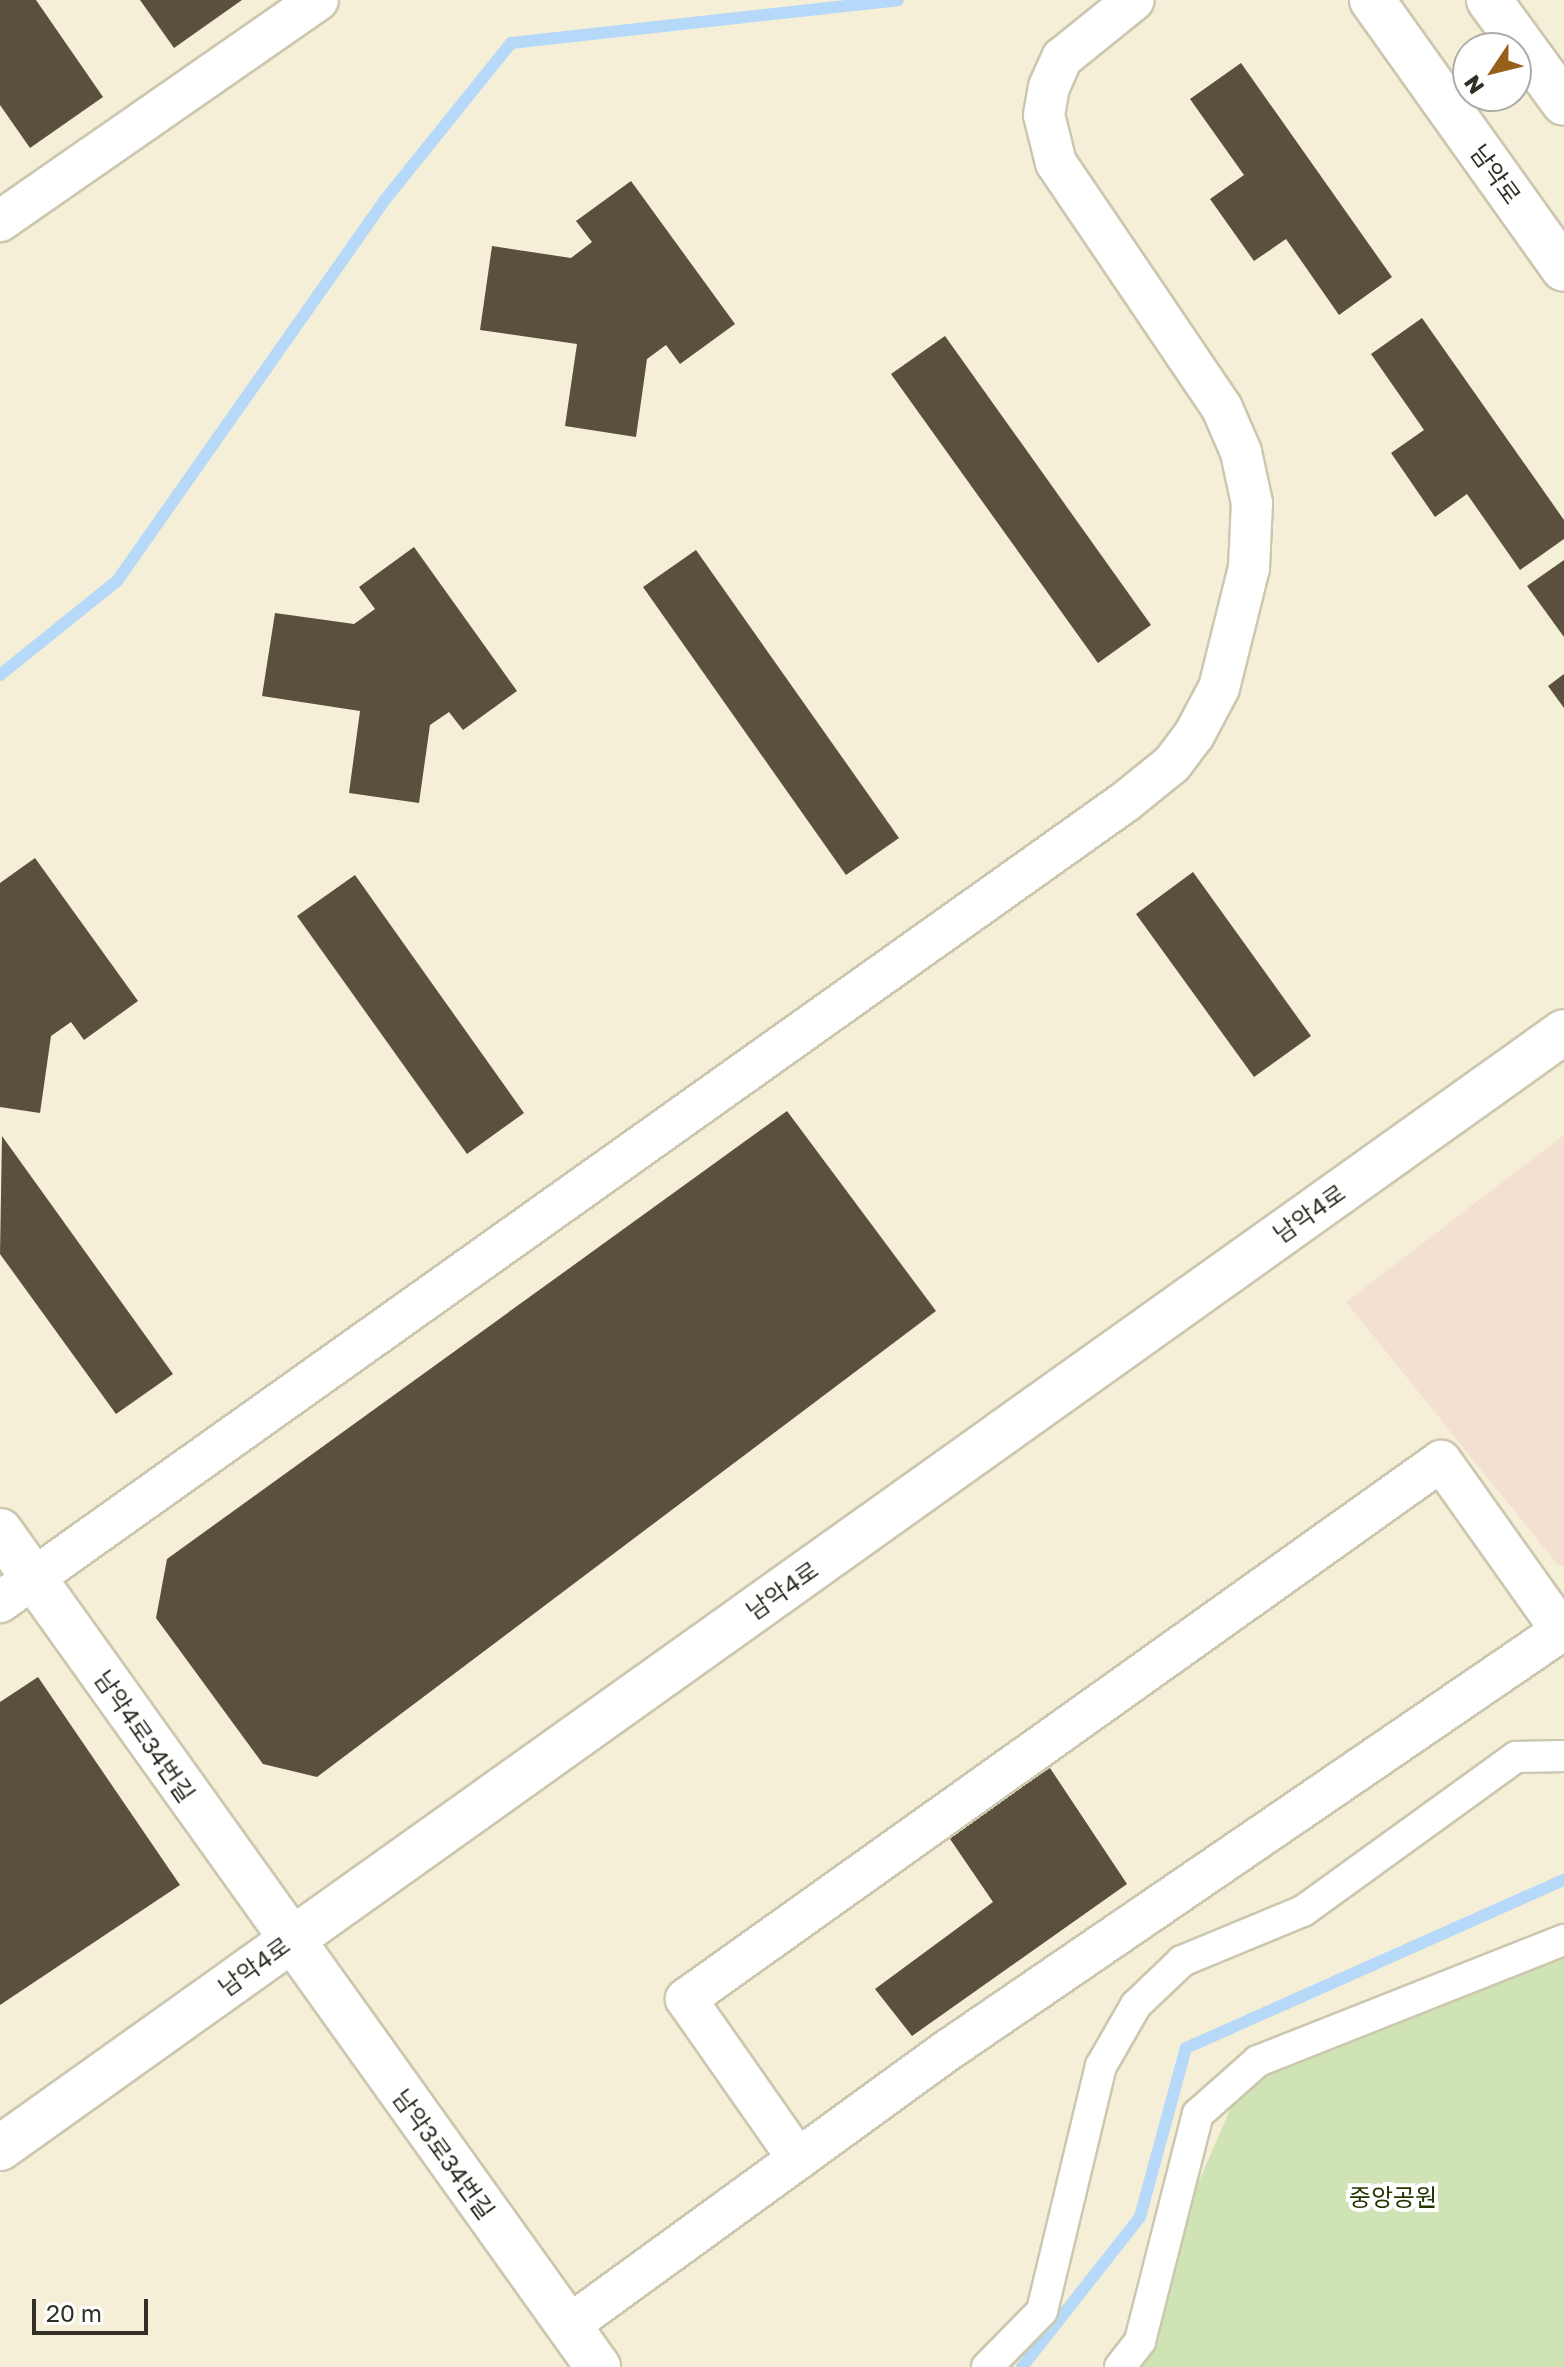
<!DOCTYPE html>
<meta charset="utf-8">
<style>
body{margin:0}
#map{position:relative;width:1564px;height:2367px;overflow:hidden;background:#f4efd6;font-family:"Golos Text","Noto Sans KR",sans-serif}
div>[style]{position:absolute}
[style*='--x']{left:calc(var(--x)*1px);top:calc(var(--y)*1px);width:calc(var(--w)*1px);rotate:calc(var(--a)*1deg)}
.commercial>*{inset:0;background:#f4e0d1}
.green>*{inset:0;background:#d0e3b5}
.stream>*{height:12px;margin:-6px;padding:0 6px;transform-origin:6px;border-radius:6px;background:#b6d8f9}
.building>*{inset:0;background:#5b4f3d}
.roads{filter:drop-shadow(2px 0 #ccc7af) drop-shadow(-2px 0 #ccc7af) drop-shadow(0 2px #ccc7af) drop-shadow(0 -2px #ccc7af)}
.pedestrian>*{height:30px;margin:-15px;padding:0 15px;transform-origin:15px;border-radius:15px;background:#fff}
.minor>*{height:40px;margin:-20px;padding:0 20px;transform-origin:20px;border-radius:20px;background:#fff}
.tertiary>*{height:44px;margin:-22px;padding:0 22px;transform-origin:22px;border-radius:22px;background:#fff}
span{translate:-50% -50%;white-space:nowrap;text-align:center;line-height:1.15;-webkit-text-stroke:8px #fff;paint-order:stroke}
.street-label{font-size:24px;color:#323026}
.park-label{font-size:24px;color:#253500}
.north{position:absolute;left:1452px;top:32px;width:80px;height:80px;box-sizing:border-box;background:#fff;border:2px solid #adaca8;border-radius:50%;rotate:235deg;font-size:22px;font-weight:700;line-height:32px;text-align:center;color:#323026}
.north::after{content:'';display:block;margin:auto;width:28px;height:36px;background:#975f1a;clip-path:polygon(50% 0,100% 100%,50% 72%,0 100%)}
.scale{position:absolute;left:32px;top:2299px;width:116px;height:36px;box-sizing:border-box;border:4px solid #323026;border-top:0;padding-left:10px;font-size:24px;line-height:28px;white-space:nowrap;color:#323026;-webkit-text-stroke:6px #fff;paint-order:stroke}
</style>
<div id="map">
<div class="commercial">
<div style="clip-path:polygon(1564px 1135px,1564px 1566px,1558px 1565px,1346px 1302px)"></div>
</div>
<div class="green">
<div style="clip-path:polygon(1564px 1922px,1564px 2367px,1118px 2367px,1243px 2080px)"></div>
</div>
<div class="stream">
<div style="--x:0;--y:675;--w:150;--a:-38.8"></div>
<div style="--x:117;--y:581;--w:464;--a:-54.9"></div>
<div style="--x:384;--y:201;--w:203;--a:-51.2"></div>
<div style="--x:511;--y:43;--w:389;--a:-6.3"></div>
<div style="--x:1022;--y:2367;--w:191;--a:-51.8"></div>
<div style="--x:1140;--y:2217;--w:175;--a:-74.8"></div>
<div style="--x:1186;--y:2048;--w:414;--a:-24"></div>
</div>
<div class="building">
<div style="clip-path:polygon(0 0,36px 0,103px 97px,30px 148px,0 105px)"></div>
<div style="clip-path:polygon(140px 0,242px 0,174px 48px)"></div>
<div style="clip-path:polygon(1241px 63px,1392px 277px,1339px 315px,1286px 239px,1254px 261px,1210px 199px,1244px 175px,1190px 99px)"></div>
<div style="clip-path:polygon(631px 181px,735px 324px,680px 364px,666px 345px,647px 359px,636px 437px,565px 426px,577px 344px,480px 330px,492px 246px,571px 258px,592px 242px,576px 221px)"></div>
<div style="clip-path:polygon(1422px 318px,1564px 520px,1564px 539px,1520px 570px,1467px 494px,1435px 517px,1391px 453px,1424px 430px,1371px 354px)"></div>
<div style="clip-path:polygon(945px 336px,1151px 625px,1098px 663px,891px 374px)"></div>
<div style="clip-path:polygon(414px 547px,517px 691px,463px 730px,449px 712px,430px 725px,419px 803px,349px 793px,360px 711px,262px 696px,275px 613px,354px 624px,375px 609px,359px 587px)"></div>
<div style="clip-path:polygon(696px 550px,899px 838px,846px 875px,643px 587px)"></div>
<div style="clip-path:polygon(1564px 560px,1564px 637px,1527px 586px)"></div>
<div style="clip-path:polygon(1564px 674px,1564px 708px,1548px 686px)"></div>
<div style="clip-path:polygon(35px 858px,138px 1001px,84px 1040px,71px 1022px,51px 1036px,40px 1113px,0 1107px,0 883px)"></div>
<div style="clip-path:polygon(1193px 872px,1311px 1036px,1254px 1077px,1136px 914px)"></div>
<div style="clip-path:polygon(355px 875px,524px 1113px,467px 1154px,297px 916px)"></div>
<div style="clip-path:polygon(787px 1111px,936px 1311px,317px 1777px,263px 1764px,156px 1618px,167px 1559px)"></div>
<div style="clip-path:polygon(2px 1136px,173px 1374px,116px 1414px,0 1254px)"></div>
<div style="clip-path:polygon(38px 1677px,180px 1885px,0 2005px,0 1702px)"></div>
<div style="clip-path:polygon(1050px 1768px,1127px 1884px,912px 2036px,875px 1989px,993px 1902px,948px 1836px)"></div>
</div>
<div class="roads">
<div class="pedestrian">
<div style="--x:987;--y:2367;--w:78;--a:-45.5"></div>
<div style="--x:1042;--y:2311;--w:252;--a:-76.5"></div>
<div style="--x:1101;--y:2066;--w:70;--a:-60.2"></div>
<div style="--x:1136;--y:2005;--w:64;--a:-43.7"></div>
<div style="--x:1182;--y:1961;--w:131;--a:-22.5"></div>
<div style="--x:1303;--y:1911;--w:263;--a:-35.9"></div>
<div style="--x:1516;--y:1757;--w:48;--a:-1.2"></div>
<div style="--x:1120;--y:2367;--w:33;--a:-52"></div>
<div style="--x:1140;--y:2341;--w:234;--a:-75.7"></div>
<div style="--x:1198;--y:2114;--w:80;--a:-41.5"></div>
<div style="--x:1258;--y:2061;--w:329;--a:-21.6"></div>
</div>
<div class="minor">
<div style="--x:0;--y:221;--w:387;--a:-34.8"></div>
<div style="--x:0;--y:1602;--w:1380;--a:-35.42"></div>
<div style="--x:1125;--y:802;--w:60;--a:-39"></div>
<div style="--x:1172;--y:764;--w:36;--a:-53"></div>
<div style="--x:1194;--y:735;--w:53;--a:-62"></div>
<div style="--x:1219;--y:688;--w:124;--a:-76"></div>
<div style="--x:1249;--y:568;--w:65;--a:-87.4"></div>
<div style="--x:1252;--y:503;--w:52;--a:-102.2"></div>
<div style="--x:1241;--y:452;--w:48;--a:-113.4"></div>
<div style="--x:1222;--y:408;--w:296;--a:-124.1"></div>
<div style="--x:1056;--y:163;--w:49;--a:-104"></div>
<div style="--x:1044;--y:115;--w:28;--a:-80"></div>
<div style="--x:1049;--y:87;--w:32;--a:-66"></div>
<div style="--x:1062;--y:58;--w:92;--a:-38.9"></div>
<div style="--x:798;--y:2159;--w:195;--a:-125"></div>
<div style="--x:686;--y:1999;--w:927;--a:-35.47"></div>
<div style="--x:1441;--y:1461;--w:209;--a:54.6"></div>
<div style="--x:568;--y:2326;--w:473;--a:-36"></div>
<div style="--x:951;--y:2048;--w:743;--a:-34.35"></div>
</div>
<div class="tertiary">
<div style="--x:1372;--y:0;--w:330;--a:54.5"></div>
<div style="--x:1489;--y:0;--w:127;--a:53.9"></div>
<div style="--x:0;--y:1531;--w:1028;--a:54.42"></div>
<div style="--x:0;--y:2148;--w:1921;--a:-35.51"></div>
</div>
</div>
<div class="street-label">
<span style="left:1496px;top:174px;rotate:54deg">남악로</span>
<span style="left:1309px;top:1213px;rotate:-35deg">남악4로</span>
<span style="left:782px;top:1590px;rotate:-35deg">남악4로</span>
<span style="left:145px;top:1736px;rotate:55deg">남악4로34번길</span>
<span style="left:254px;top:1966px;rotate:-36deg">남악4로</span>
<span style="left:444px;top:2154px;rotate:54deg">남악3로34번길</span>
</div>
<div class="park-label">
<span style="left:1393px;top:2197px">중앙공원</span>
</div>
<div class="north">N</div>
<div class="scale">20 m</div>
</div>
